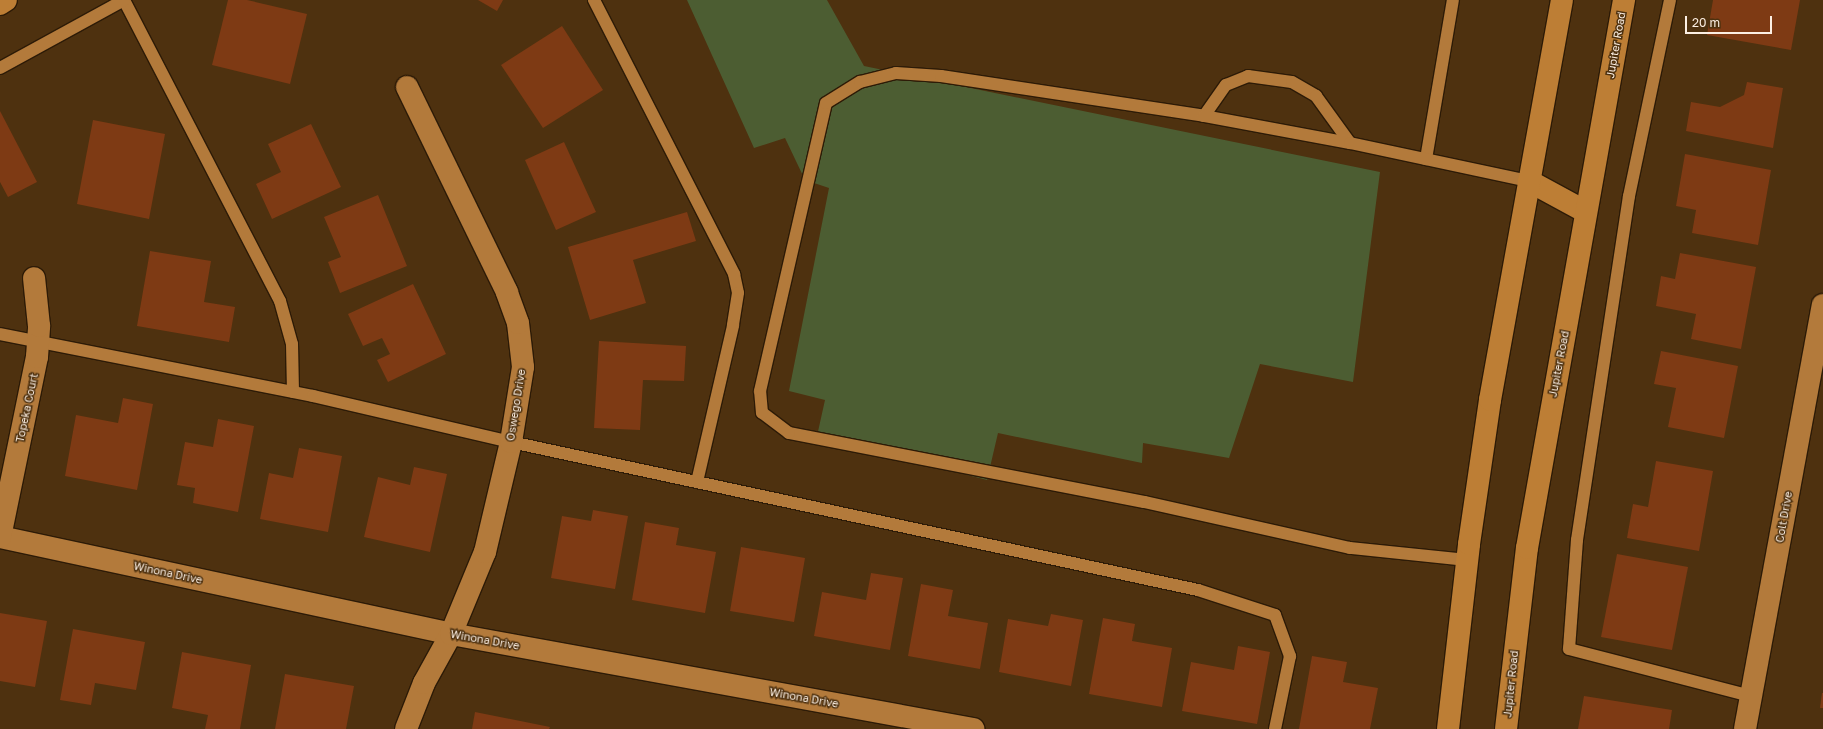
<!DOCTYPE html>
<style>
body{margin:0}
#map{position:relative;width:1823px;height:729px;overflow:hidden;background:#4e310f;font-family:"Golos Text",sans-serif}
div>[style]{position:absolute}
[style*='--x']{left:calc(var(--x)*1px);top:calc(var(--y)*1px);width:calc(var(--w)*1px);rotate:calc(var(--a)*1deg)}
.green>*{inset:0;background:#4c5d32}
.building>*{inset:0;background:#7e3a14}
.roads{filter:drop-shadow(1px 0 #2d1b07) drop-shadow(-1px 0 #2d1b07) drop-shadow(0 1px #2d1b07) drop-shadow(0 -1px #2d1b07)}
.lane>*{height:12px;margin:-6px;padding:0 6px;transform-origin:6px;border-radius:6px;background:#b37a3b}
.street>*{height:22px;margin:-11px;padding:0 11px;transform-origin:11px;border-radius:11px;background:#b37a3b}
.secondary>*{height:22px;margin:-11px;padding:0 11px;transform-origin:11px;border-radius:11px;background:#bd7e35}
span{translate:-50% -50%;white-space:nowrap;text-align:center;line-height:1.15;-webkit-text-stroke:3px #4e310f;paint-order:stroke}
.street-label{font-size:11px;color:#fcefe3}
.scale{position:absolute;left:1685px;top:16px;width:87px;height:18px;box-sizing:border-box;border:2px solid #fcefe3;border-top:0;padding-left:5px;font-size:12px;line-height:14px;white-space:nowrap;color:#fcefe3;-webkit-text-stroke:3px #4e310f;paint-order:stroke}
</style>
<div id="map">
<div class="green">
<div style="clip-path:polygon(687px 0,827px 0,864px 66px,1380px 172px,1353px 382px,1260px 364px,1229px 458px,1143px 443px,1142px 463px,998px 433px,987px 480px,817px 436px,825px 400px,789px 391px,829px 188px,805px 180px,785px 138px,754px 148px)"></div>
</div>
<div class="building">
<div style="clip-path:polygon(228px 0,247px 0,307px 14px,290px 84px,212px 65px)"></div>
<div style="clip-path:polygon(478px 0,503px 0,497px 11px)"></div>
<div style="clip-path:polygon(1713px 0,1800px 0,1791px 50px,1707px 35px)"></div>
<div style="clip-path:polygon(562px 26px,603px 90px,543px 128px,501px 65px)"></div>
<div style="clip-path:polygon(1747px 82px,1783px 88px,1773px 148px,1686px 131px,1691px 102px,1720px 107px,1744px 95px)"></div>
<div style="clip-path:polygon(0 111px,37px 182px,8px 197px,0 182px)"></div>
<div style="clip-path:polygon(93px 120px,165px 134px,149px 219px,77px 204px)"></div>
<div style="clip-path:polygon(311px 124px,341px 187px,272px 219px,256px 184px,281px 172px,268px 144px)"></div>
<div style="clip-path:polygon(564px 142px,596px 212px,556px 230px,525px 160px)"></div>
<div style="clip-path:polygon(1685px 154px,1771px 170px,1758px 245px,1692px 233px,1696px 210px,1676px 206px)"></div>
<div style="clip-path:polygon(378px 195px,407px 266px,340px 293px,328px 262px,341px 257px,324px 217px)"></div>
<div style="clip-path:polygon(687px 212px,696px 241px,633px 260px,646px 303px,590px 320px,568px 247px)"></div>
<div style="clip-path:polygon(150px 251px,211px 261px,204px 302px,235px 307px,229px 342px,137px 326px)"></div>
<div style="clip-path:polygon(1680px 253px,1756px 267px,1741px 349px,1691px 339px,1696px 314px,1656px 306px,1661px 276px,1675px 279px)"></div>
<div style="clip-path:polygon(413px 284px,446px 354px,388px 382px,377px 360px,390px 354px,382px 338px,363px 346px,348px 314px)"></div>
<div style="clip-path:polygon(599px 341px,686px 346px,684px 381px,643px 380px,640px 430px,594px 428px)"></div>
<div style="clip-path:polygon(1661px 351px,1738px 366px,1724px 438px,1668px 427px,1676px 388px,1654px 384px)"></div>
<div style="clip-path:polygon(123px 398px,153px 404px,137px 490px,65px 476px,76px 415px,118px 423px)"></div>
<div style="clip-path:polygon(218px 419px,254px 426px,238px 512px,193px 503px,195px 488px,177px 485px,185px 442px,213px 447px)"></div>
<div style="clip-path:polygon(299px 448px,342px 456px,328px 532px,260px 519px,269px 473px,293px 478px)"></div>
<div style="clip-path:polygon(1656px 461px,1713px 471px,1699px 551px,1627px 538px,1633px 504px,1648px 507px)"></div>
<div style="clip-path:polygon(414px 467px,447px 474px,430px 552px,364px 537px,378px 477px,410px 485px)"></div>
<div style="clip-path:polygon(593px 510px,628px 516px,615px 589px,551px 578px,562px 516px,591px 521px)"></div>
<div style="clip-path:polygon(645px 522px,679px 528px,676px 545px,716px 552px,705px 613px,632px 600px)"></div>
<div style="clip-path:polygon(741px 547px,805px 558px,794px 622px,730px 611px)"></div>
<div style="clip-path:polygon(1617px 554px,1688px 567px,1672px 650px,1601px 637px)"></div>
<div style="clip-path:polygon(871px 573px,903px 578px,890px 650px,814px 636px,822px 592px,866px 600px)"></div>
<div style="clip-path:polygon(921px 584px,953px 590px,948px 616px,988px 623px,980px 669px,908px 656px)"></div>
<div style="clip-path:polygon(0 613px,47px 621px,35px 687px,0 681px)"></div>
<div style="clip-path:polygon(1051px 614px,1083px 620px,1071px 686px,999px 672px,1008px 619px,1048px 626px)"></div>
<div style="clip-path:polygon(1103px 618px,1135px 624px,1132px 641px,1172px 648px,1162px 707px,1089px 694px)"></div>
<div style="clip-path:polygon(73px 629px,145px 642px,136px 690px,95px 683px,91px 705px,60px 700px)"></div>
<div style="clip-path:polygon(1238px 646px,1270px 652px,1257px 724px,1182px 711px,1191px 662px,1234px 670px)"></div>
<div style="clip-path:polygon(182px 652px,251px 665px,240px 729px,205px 729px,208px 715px,172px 708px)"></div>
<div style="clip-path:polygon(1312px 656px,1347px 662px,1343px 682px,1378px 688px,1370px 729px,1299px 729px)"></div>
<div style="clip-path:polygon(285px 674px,354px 686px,346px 729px,275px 729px)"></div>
<div style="clip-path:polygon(1822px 693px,1823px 693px,1823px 708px,1820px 708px)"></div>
<div style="clip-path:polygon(1584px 696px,1672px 710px,1669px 729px,1578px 729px)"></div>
<div style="clip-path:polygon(475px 712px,550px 727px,549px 729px,472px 729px)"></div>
</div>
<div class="roads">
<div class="lane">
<div style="--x:124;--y:0;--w:339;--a:62.6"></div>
<div style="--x:280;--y:301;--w:45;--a:74.4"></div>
<div style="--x:292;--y:344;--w:48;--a:88.8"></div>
<div style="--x:594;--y:0;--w:308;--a:62.9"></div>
<div style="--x:734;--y:274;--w:19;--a:78"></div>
<div style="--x:738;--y:293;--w:33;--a:99"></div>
<div style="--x:733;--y:326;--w:160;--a:103"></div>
<div style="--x:1670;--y:0;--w:200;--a:101.8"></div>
<div style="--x:1629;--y:196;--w:348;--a:98.6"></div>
<div style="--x:1577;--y:540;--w:109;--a:94.2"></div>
<div style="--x:1569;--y:649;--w:188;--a:14.5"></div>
<div style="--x:0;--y:68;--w:141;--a:-28.7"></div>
<div style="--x:1204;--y:116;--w:38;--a:-55"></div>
<div style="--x:1226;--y:85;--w:24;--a:-22"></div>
<div style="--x:1248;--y:76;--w:44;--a:7.8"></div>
<div style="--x:1292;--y:82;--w:28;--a:30"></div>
<div style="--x:1316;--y:96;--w:58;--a:54.1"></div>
<div style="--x:1426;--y:159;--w:161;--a:-80.4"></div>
<div style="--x:0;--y:334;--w:319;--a:11.2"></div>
<div style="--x:313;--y:396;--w:203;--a:13.1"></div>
<div style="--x:511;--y:442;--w:703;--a:12.16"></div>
<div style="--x:1198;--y:590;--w:81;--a:18"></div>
<div style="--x:1275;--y:615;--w:44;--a:69.9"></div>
<div style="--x:1290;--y:656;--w:75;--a:101.6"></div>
<div style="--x:1467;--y:560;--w:118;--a:-174.1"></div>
<div style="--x:1350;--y:548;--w:211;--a:-167.4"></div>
<div style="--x:1144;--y:502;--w:362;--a:-169"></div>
<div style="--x:789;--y:433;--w:34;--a:-143"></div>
<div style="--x:762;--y:413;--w:22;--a:-95"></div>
<div style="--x:760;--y:391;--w:295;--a:-77.1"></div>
<div style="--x:826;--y:103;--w:40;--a:-32"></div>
<div style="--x:860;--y:82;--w:37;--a:-14"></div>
<div style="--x:896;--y:73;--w:45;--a:3.8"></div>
<div style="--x:941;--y:76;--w:266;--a:8.6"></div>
<div style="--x:1204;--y:116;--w:148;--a:10.5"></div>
<div style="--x:1350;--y:143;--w:183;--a:12"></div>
</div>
<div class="street">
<div style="--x:0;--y:537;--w:461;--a:12.1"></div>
<div style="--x:451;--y:634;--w:531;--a:10.31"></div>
<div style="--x:0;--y:537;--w:184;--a:-78.4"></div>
<div style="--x:37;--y:357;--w:31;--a:-86"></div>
<div style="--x:39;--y:326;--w:48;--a:-95.9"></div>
<div style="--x:406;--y:729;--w:49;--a:-68.6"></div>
<div style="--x:424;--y:683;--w:56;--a:-61.1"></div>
<div style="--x:451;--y:634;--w:89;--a:-67.5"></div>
<div style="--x:485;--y:552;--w:113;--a:-76.7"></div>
<div style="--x:511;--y:442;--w:76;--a:-80.9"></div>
<div style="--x:523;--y:367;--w:44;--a:-96.5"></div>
<div style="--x:518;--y:323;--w:33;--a:-110"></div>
<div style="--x:507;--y:292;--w:228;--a:-116"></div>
<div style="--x:1745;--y:729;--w:431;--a:-79.6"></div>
</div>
<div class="secondary">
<div style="--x:0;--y:4;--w:7;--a:-34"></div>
<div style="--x:1529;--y:181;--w:65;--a:28.5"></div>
<div style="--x:1448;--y:729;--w:186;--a:-83.5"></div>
<div style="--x:1469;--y:544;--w:146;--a:-81.7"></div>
<div style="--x:1490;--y:400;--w:406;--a:-79.8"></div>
<div style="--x:1506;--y:729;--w:182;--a:-83.4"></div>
<div style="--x:1527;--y:548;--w:557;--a:-79.96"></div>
</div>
</div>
<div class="street-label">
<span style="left:1616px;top:45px;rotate:-80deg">Jupiter Road</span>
<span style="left:1559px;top:364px;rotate:-79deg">Jupiter Road</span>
<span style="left:516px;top:405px;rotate:-81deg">Oswego Drive</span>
<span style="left:27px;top:408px;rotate:-78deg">Topeka Court</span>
<span style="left:1784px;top:517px;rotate:-80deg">Colt Drive</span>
<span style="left:168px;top:573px;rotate:12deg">Winona Drive</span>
<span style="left:485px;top:640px;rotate:10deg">Winona Drive</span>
<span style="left:1511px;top:684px;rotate:-84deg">Jupiter Road</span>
<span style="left:804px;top:698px;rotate:10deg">Winona Drive</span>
</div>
<div class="scale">20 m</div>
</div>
